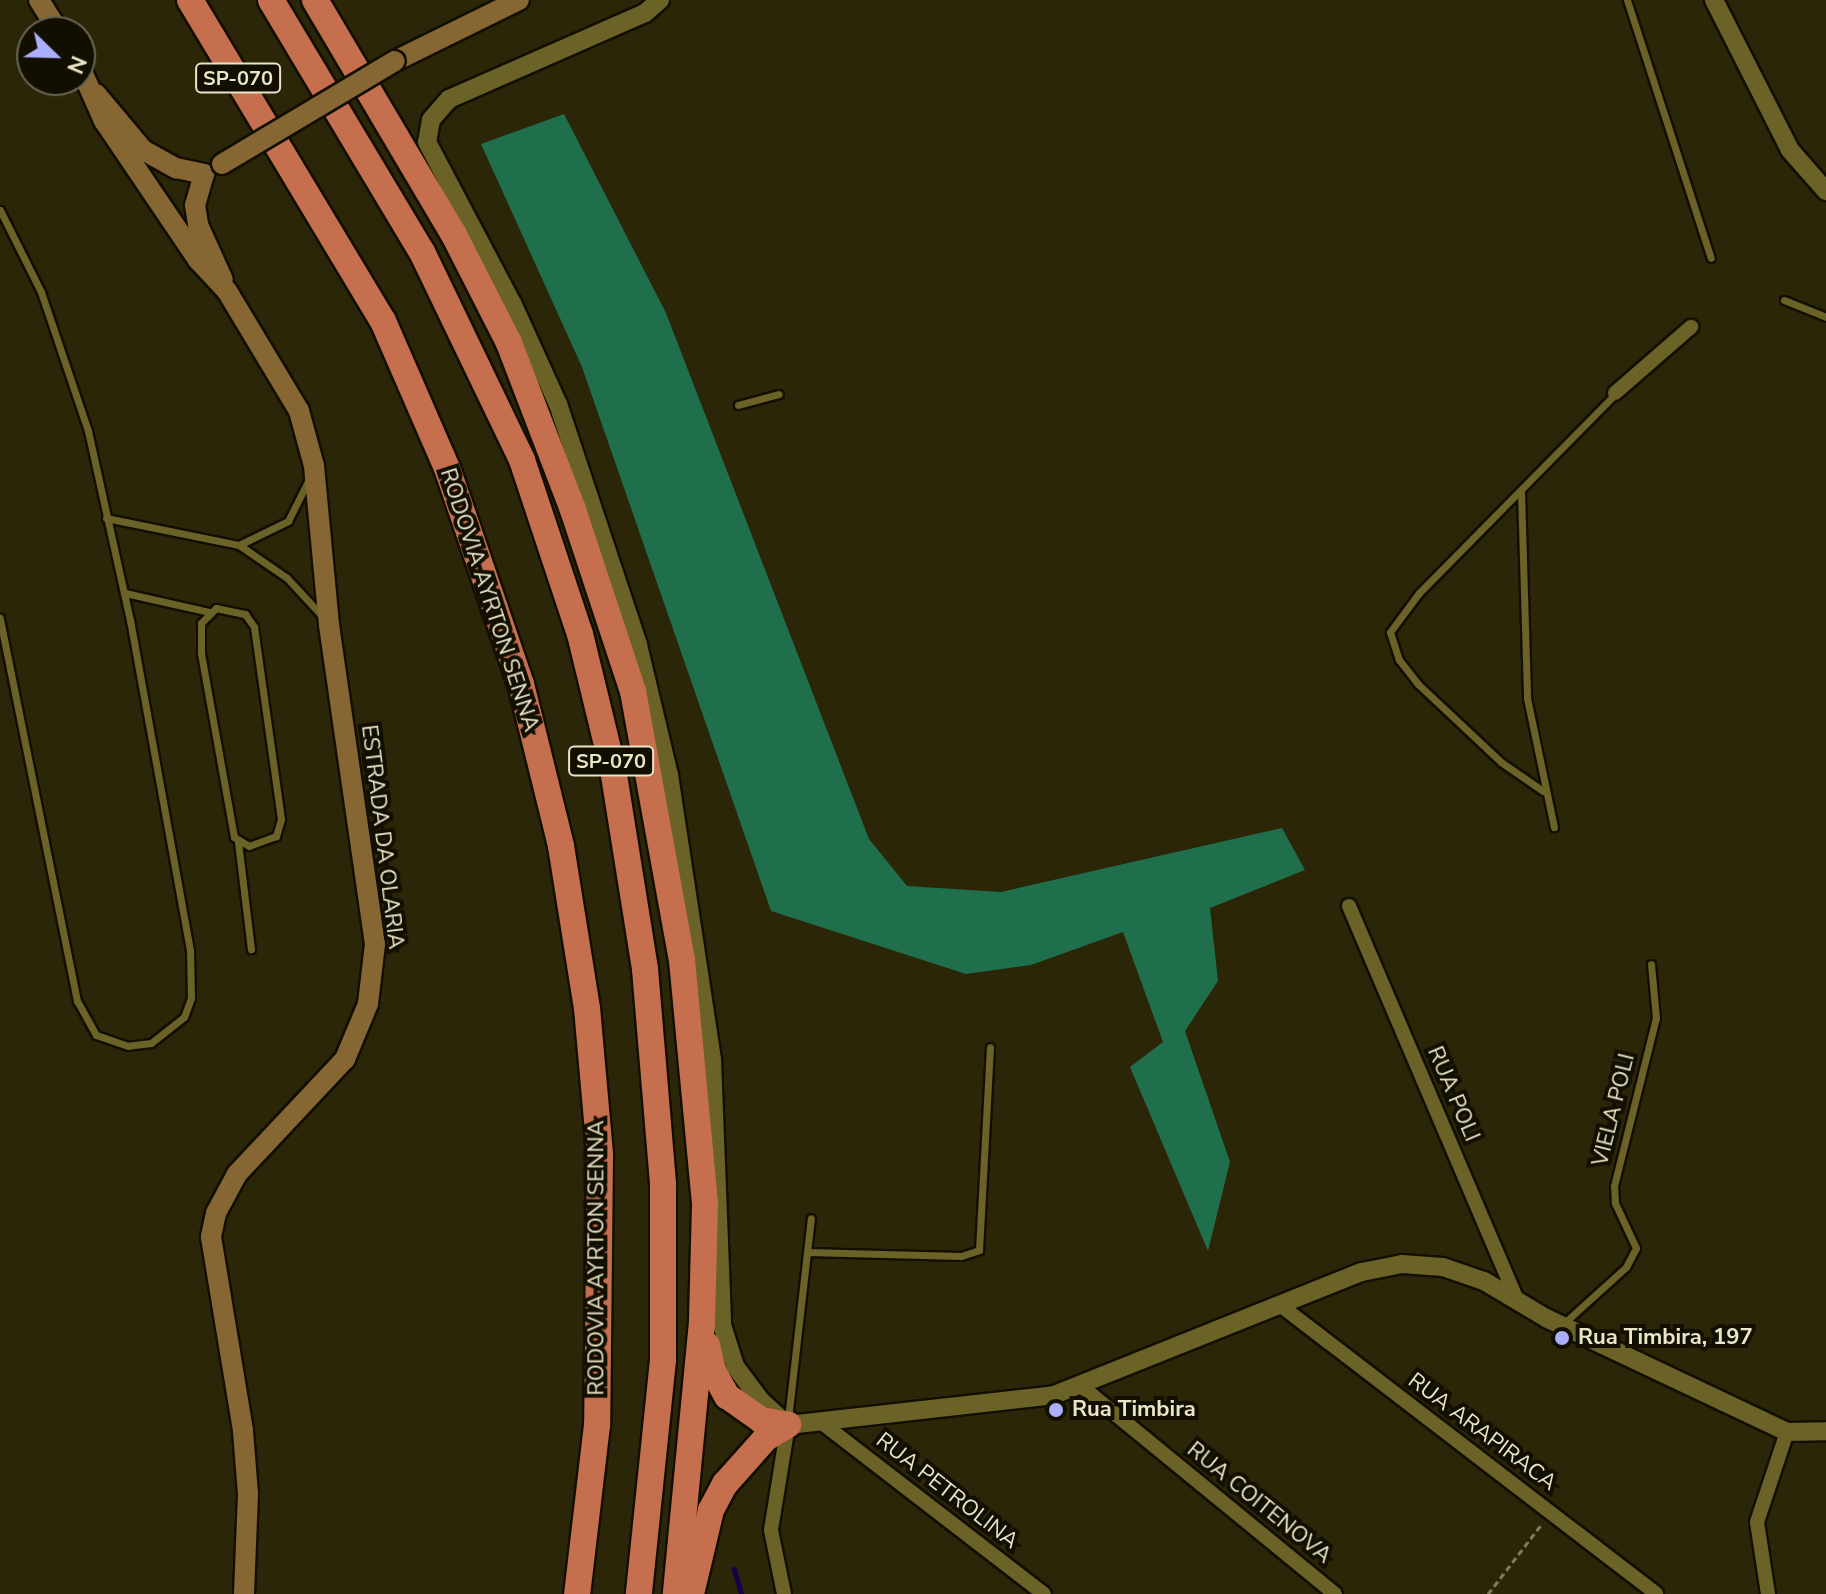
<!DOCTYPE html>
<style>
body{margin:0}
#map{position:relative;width:1826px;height:1594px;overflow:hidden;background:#2b2607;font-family:"Nunito Sans",sans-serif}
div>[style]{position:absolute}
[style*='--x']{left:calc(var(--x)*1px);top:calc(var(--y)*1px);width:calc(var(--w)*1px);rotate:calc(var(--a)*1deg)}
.forest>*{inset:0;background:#1f6e4c}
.stream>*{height:5px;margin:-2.5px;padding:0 2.5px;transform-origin:2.5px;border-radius:2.5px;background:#140249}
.path>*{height:3px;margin-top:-1.5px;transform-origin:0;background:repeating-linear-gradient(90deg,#807b5c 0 6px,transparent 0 10px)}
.roads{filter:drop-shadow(2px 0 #120f01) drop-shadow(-2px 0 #120f01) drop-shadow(0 2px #120f01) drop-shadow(0 -2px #120f01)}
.service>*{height:7px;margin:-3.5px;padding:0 3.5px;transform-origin:3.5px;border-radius:3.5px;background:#6a6227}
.minor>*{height:14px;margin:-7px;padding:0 7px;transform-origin:7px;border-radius:7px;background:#6a6227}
.tertiary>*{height:18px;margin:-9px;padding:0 9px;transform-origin:9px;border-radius:9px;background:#6a6227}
.secondary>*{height:20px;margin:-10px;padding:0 10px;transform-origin:10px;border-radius:10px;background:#866633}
.motorway>*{height:26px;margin:-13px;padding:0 13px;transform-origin:13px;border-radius:13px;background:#c66f4f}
.bridges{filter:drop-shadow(2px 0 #120f01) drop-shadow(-2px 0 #120f01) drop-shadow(0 2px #120f01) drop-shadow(0 -2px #120f01)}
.secondary-bridge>*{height:20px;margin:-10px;padding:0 10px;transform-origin:10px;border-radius:10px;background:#866633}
.dots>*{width:22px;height:22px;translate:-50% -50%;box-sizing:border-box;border:4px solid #130f00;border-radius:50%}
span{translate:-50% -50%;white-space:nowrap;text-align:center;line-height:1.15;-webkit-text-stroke:8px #130f00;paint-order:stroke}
.shield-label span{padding:2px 6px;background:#130f00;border:2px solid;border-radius:6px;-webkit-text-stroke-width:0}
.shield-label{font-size:20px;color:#e9e5c7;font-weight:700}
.street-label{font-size:22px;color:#e9e5c7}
.poi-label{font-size:22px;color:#e9e5c7;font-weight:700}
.left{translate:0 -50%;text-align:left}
.north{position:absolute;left:16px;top:16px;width:80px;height:80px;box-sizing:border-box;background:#130f00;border:2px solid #696550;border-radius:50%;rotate:113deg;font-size:22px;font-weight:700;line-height:32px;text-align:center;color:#e9e5c7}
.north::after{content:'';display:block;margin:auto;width:28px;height:36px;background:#abaffb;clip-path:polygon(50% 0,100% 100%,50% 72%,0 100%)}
</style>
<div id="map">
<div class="forest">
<div style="clip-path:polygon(564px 114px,666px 313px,869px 839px,907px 886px,1001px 892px,1282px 828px,1305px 870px,1210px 908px,1218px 981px,1185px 1031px,1230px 1162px,1208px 1251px,1130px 1067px,1163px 1042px,1123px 932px,1031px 965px,966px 974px,771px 911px,582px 367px,481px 144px)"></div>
</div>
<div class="stream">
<div style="--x:734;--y:1569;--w:26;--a:74"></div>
</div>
<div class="path">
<div style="--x:1488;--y:1594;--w:87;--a:-52.5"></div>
</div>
<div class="roads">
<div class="service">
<div style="--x:1627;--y:0;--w:271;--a:72"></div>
<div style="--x:0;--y:210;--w:92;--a:63.4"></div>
<div style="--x:41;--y:292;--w:147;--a:71.3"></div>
<div style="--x:88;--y:431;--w:194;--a:77.5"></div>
<div style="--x:130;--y:620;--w:335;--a:79.7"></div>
<div style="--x:190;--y:950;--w:48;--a:88.8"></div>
<div style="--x:191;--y:998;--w:20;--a:110"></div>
<div style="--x:184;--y:1017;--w:42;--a:141.8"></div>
<div style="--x:151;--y:1043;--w:23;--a:173"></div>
<div style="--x:128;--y:1046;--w:34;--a:-161"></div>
<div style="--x:96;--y:1035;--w:39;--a:-119"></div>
<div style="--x:77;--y:1001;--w:391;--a:-101.4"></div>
<div style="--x:1784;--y:300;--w:45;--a:22"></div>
<div style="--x:738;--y:405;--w:42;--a:-15"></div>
<div style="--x:1521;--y:492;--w:206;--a:88.3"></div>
<div style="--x:1527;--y:698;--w:132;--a:78.2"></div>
<div style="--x:106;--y:518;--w:136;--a:11.5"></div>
<div style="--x:239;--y:545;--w:58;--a:34.5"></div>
<div style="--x:287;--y:578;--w:53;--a:47.3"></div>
<div style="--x:239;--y:545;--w:55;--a:-26.1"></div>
<div style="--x:288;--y:521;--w:47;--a:-63.4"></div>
<div style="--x:125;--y:593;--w:86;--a:12.7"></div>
<div style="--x:216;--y:608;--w:30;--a:12"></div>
<div style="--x:245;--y:614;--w:16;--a:55"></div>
<div style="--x:254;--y:627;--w:194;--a:82"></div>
<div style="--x:281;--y:819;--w:18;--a:106"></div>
<div style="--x:276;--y:836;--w:29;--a:160"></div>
<div style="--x:249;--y:846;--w:17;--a:-149"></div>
<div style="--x:234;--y:837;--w:187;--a:-100.2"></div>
<div style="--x:201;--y:653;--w:30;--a:-90"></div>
<div style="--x:201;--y:623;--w:21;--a:-45"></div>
<div style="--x:1543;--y:791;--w:51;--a:-145.4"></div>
<div style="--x:1501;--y:762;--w:114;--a:-136.8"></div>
<div style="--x:1418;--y:684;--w:31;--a:-128"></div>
<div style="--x:1399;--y:660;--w:29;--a:-108"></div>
<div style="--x:1390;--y:632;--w:49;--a:-53.4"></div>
<div style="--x:1419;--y:593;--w:279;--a:-45.4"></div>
<div style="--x:238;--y:842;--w:108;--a:83.1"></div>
<div style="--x:807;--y:1252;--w:154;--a:1.5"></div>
<div style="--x:961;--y:1256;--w:19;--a:-18"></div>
<div style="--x:979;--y:1250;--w:203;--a:-86.9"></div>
<div style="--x:1563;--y:1324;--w:85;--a:-42.1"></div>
<div style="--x:1626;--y:1267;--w:21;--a:-62"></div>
<div style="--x:1636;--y:1248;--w:50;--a:-115"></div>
<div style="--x:1615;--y:1203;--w:17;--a:-93"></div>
<div style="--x:1614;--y:1186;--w:173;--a:-76"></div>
<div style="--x:1656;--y:1018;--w:54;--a:-95.3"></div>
<div style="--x:788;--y:1419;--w:202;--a:-83.5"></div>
</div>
<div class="minor">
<div style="--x:1615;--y:393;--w:101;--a:-41"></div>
<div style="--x:1349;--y:906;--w:428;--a:66.9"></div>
<div style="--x:1280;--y:1305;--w:474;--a:37.5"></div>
<div style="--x:1081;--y:1386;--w:328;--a:39.3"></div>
<div style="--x:822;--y:1423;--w:280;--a:37.6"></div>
<div style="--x:784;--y:1594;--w:65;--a:-101.5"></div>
<div style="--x:771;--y:1530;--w:106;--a:-80.8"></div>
<div style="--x:1768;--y:1594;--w:73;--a:-98.7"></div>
<div style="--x:1757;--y:1522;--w:95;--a:-71.6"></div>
</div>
<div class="tertiary">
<div style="--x:660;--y:0;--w:20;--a:139"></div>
<div style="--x:645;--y:13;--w:214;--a:156.3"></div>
<div style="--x:449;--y:99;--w:28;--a:131"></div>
<div style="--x:431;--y:120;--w:22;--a:100"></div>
<div style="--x:427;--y:142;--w:184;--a:62.2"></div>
<div style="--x:513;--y:305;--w:109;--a:65.6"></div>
<div style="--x:558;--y:404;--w:254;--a:71.6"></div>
<div style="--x:638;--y:645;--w:134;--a:76.6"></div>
<div style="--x:669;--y:775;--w:288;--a:81.4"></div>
<div style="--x:712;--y:1060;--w:265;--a:87.8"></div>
<div style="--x:722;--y:1325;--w:43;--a:72.4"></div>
<div style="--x:735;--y:1366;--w:44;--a:53.4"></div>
<div style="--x:761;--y:1401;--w:36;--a:42"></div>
<div style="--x:788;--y:1425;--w:268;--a:-6.4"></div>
<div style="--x:1054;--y:1395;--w:332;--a:-21.8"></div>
<div style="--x:1362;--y:1272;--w:41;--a:-11.3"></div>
<div style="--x:1402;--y:1264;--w:41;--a:4.2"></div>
<div style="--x:1443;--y:1267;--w:43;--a:18.9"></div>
<div style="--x:1484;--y:1281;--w:72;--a:30.8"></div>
<div style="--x:1546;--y:1318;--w:267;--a:25.3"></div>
<div style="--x:1787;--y:1432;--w:39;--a:-1"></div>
<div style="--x:1714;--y:0;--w:168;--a:63.1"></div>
<div style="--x:1790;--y:150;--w:55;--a:48.7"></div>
</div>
<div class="secondary">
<div style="--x:39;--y:0;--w:38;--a:58"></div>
<div style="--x:395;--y:61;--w:138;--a:-26.2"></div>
<div style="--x:80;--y:67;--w:59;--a:66"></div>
<div style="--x:104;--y:121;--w:168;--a:55.9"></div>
<div style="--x:198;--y:260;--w:42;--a:46.9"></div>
<div style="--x:227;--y:291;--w:140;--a:59"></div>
<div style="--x:299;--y:411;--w:57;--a:74.7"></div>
<div style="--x:314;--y:466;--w:160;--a:84.6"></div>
<div style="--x:329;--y:625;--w:322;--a:81.8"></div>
<div style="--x:375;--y:944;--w:60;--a:96.7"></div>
<div style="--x:368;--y:1004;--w:60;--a:112.7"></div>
<div style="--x:345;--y:1059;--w:158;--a:133.2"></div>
<div style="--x:237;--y:1174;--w:44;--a:118.3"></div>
<div style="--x:216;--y:1213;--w:25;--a:102"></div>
<div style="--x:211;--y:1237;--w:197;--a:80.6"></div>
<div style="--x:243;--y:1431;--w:63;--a:85.5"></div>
<div style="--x:248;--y:1494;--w:100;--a:92.3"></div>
<div style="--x:96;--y:94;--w:73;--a:50"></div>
<div style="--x:143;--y:150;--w:38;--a:29"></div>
<div style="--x:176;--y:168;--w:29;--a:12"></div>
<div style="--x:204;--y:174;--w:32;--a:106"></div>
<div style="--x:195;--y:205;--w:20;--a:81"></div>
<div style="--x:198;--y:225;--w:60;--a:65.6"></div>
</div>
<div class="motorway">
<div style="--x:190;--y:0;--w:375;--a:59"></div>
<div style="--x:383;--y:321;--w:160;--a:66.5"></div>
<div style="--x:447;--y:468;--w:228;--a:71.1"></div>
<div style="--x:521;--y:684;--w:167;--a:76.1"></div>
<div style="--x:561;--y:846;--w:164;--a:80.9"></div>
<div style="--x:587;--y:1008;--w:148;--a:84.9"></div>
<div style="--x:600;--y:1155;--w:270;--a:90.6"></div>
<div style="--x:597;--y:1425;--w:170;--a:96.7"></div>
<div style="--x:271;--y:0;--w:294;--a:59.1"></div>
<div style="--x:422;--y:252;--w:231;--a:64.3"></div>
<div style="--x:522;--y:460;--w:183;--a:71.6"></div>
<div style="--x:580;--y:634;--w:139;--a:76.3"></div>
<div style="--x:613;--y:769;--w:203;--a:80.9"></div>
<div style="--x:645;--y:969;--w:217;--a:85.2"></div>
<div style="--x:663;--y:1185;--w:175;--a:90"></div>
<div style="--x:663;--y:1360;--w:235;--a:95.9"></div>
<div style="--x:315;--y:0;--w:271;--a:59.4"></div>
<div style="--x:453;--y:233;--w:123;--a:63"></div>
<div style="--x:509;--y:343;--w:179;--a:69"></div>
<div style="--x:573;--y:510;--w:191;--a:71.7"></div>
<div style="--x:633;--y:691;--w:273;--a:79.7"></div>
<div style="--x:682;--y:960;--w:246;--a:84.6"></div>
<div style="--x:705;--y:1205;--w:117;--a:91.5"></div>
<div style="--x:702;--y:1322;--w:273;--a:95.5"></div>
<div style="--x:707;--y:1345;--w:27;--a:77"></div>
<div style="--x:713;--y:1371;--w:29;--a:61"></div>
<div style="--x:727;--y:1396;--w:42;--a:35.2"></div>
<div style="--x:761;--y:1420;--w:27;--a:10"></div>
<div style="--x:691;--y:1594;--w:86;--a:-76.6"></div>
<div style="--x:711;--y:1510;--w:30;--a:-62"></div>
<div style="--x:725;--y:1484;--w:62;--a:-48.3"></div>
<div style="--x:766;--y:1438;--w:26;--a:-31"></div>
</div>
</div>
<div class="bridges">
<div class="secondary-bridge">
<div style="--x:222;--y:164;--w:201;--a:-30.8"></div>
</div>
</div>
<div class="dots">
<div style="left:1562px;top:1338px;background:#abaffb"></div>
<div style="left:1056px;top:1410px;background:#abaffb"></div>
</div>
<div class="shield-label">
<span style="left:238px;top:78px">SP-070</span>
<span style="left:611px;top:761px">SP-070</span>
</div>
<div class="street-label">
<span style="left:489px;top:600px;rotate:72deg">RODOVIA AYRTON SENNA</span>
<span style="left:382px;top:837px;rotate:83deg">ESTRADA DA OLARIA</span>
<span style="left:1453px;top:1094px;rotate:67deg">RUA POLI</span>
<span style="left:1614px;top:1110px;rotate:-76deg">VIELA POLI</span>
<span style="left:597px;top:1258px;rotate:-90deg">RODOVIA AYRTON SENNA</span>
<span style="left:1482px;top:1432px;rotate:37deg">RUA ARAPIRACA</span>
<span style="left:947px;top:1491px;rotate:38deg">RUA PETROLINA</span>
<span style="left:1259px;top:1503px;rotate:39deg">RUA COITENOVA</span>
</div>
<div class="poi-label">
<span class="left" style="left:1578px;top:1338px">Rua Timbira, 197</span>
<span class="left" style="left:1072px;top:1410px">Rua Timbira</span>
</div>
<div class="north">N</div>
</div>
